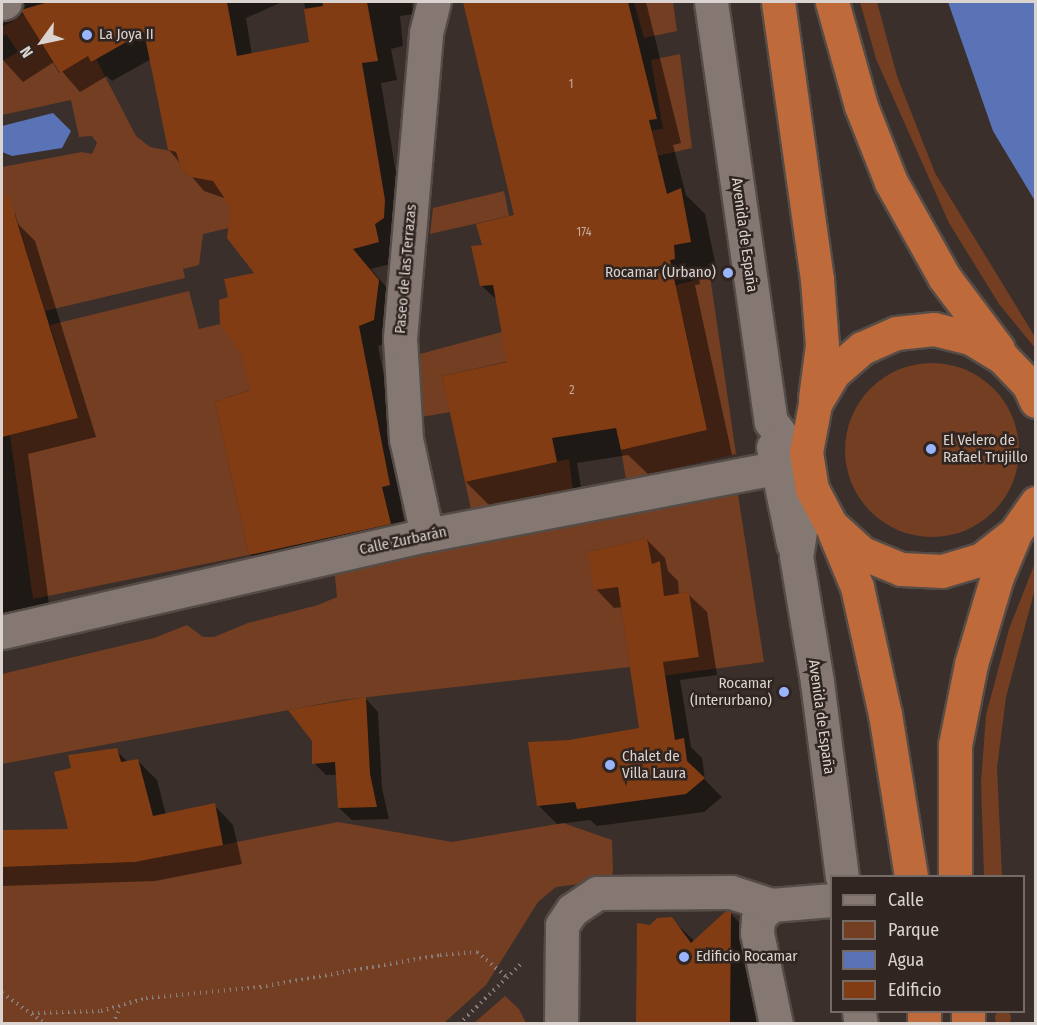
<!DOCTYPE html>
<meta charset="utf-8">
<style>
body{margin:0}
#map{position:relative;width:1037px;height:1025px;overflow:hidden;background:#3a2f2a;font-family:"Fira Sans Condensed",sans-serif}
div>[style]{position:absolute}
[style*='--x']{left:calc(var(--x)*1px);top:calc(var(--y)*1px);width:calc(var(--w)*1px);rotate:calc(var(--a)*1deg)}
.green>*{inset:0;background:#743e22}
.round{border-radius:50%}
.water>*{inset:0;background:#5973b6}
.shadow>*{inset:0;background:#0007}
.building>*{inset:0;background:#823c13}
.path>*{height:4px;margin-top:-2px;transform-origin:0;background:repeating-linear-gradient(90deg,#877e7a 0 1.5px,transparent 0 6px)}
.roads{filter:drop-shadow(2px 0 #554c47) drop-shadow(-2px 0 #554c47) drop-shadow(0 2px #554c47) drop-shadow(0 -2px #554c47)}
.minor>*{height:33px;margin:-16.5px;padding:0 16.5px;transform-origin:16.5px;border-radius:16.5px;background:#857872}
.tertiary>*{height:33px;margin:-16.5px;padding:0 16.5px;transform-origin:16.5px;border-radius:16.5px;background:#857872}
.trunk>*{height:33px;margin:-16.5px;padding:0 16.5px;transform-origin:16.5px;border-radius:16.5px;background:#be6a3b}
.dots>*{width:16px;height:16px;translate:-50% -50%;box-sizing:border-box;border:3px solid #302520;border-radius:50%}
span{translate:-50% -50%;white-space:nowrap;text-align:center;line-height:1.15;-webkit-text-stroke:5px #302520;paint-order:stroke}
.number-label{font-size:12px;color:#c5ada1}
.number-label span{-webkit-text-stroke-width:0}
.poi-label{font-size:15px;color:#dbd3d0}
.left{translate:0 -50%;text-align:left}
.right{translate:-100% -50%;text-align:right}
.street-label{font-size:15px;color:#dbd3d0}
.frame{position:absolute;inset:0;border:3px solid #dbd3d0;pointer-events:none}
.legend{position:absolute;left:830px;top:875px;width:195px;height:138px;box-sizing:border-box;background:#302520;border:2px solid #746b66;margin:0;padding:8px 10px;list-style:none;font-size:18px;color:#dbd3d0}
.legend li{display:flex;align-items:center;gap:12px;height:30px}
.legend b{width:30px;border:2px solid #746b66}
.north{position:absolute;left:12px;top:12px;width:60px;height:60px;-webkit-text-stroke:4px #302520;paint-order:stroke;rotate:237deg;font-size:16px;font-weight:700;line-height:24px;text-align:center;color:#dbd3d0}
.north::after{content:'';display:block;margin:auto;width:21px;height:27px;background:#dbd3d0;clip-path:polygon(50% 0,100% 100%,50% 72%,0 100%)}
</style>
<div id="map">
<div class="green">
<div style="clip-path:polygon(634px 2px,673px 2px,677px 31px,644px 38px)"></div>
<div style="clip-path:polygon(860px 2px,877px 2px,897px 76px,935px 173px,1035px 337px,1035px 348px,999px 304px,949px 223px,876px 59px)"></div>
<div style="clip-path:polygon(24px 14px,59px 73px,88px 56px,91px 62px,96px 59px,136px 136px,150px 147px,176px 152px,182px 171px,191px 177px,210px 176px,236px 212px,229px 228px,203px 234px,199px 265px,183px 269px,185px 278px,45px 311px,15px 213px,2px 214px,2px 167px,82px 152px,92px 154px,97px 143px,92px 136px,79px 137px,71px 100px,2px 115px,2px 61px,18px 52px,6px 34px,2px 37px,2px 27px)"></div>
<div style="clip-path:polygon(680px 54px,692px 148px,579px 174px,630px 151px,654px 130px,663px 129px,651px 60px)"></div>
<div style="clip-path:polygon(504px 191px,509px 216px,430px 234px,433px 208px)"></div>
<div style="clip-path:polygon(710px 276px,736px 454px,626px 479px,621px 450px,707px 430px,684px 322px,442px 376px,450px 412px,421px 417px,420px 354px)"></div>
<div style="clip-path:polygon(189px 291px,199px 329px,220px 324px,239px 341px,260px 392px,249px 390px,215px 402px,249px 555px,33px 599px,10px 435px,78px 418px,50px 325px)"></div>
<div class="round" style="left:845px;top:363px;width:174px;height:174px"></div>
<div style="clip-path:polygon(569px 459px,573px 490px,471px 509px,465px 482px)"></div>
<div style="clip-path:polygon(evenodd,737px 488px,764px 662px,632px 680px,630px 667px,342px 700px,2px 764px,2px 674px,154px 638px,187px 625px,203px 637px,214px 637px,248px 623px,318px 605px,337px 597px,334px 568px,737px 488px,647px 538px,652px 564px,660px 562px,664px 596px,689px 592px,699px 657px,630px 666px,618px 587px,588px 552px,647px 538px)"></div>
<div style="clip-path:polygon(1035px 563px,1035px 589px,1006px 697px,997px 768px,1002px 876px,984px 876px,981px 782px,986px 715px,1009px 629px)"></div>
<div style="clip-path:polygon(338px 822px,452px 842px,563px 823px,612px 840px,613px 871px,611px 880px,556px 887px,538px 902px,486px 985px,444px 1023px,2px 1024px,2px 867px,135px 862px)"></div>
<div style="clip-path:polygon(505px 996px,519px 1009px,526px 1023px,474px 1023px)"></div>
<div class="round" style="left:995px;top:1010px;width:16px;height:16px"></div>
</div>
<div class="water">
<div style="clip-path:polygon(948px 2px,1035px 2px,1035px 201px,993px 131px)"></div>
<div style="clip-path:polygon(53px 113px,71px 131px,62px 148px,12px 156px,2px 152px,2px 126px)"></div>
</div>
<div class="shadow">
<div style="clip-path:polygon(evenodd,2px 2px,282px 2px,246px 18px,252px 55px,311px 44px,304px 2px,412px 2px,413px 14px,400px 16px,403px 46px,391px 49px,397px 80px,381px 83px,404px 221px,398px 262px,371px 269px,398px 301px,393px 340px,378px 346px,409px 505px,401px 506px,410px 544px,270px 574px,250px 555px,251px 390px,229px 298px,256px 274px,233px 207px,227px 199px,204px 191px,169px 150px,151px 59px,112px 81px,107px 76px,80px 92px,54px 62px,23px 82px,2px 59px,2px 2px,26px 4px,20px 16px,2px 21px,8px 10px,26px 4px)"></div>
<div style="clip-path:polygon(464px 2px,646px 2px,681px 143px,673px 145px,686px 195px,705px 214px,716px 267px,698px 269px,700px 284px,695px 285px,732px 455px,648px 474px,628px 455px,577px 463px,581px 487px,491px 507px,466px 482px,509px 363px,498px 301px,482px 286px,484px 246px,516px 216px)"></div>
<div style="clip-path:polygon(16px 222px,35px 241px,96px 437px,28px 454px,51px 618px,2px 627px,2px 226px)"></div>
<div style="clip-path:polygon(647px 540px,665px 558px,668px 571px,678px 581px,679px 595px,688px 594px,707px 612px,717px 675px,680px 680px,691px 747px,702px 758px,705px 780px,722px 797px,704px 812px,597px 826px,590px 820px,557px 824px,539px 806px,641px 729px,623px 607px,614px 608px,596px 589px)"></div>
<div style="clip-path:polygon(366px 699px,378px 712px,382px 788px,389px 819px,352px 820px,339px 808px,337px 775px,326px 775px,314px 763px)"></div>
<div style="clip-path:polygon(116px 750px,128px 762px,137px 760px,157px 780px,166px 815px,214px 805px,233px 825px,242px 864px,155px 881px,2px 886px,2px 832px,70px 831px,73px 769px)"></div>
<div style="clip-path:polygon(730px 913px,757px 940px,756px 1024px,639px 1024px,638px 924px,650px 926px,672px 919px,694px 941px)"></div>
</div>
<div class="building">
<div style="clip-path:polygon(48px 2px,227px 2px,237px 56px,309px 42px,304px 9px,323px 6px,322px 2px,367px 2px,378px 61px,362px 63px,385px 200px,384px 218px,375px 224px,379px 242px,353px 249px,379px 280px,374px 320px,359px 326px,390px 485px,382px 487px,391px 524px,249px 555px,215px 402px,250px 390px,242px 355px,220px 324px,219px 300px,228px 297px,224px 279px,254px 273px,227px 238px,231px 208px,213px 181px,191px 177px,182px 171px,176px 152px,168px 150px,144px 32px,91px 62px,88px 56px,60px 73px,21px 10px)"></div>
<div style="clip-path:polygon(463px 2px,628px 2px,657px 119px,649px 120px,667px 194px,681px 188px,691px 242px,674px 245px,675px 259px,670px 260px,707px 430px,621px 450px,616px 428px,552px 438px,557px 462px,465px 482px,442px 376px,507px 362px,493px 285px,480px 286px,471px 246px,482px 245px,476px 224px,514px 215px)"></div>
<div style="clip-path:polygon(9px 196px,78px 418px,2px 437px,2px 198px)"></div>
<div style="clip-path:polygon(647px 538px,652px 564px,660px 561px,664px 596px,689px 592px,699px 657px,663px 662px,675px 740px,684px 738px,687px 761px,705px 778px,686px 794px,577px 809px,575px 802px,537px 806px,528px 742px,569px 740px,639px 728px,618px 587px,594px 590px,588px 552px)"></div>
<div style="clip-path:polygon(366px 697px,370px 774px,377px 807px,338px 808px,335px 762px,312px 764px,312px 741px,288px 710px)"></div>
<div style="clip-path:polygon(117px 748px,121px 762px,138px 759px,153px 816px,215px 803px,223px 845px,135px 862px,2px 867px,2px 830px,68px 829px,54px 772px,71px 768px,68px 755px)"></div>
<div style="clip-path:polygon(726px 911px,731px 912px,730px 1023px,636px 1023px,637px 923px,650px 925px,657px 918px,672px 917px,691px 943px)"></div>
</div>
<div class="path">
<div style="--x:2;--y:993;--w:54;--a:35.2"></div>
<div style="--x:32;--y:1013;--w:69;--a:-1.7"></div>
<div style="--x:101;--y:1011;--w:47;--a:-16.1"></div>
<div style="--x:146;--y:998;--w:115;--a:-5.5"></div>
<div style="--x:260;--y:987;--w:183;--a:-10.1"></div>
<div style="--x:440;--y:955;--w:37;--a:-5"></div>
<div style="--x:477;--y:952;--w:39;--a:40"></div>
<div style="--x:113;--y:1024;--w:18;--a:-68"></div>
<div style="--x:459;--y:1024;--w:88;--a:-44.1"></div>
</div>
<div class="roads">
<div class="minor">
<div style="--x:2;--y:3;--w:3;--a:-18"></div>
<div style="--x:427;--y:535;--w:98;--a:-102.3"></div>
<div style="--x:406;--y:439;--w:101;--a:-93.4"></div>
<div style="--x:400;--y:338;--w:306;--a:-85.1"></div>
<div style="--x:426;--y:33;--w:32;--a:-76"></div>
<div style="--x:771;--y:905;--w:18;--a:135"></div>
<div style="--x:758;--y:918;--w:15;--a:94"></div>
<div style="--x:757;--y:933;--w:93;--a:78.2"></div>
<div style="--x:561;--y:1024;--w:99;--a:-89.4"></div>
<div style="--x:562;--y:925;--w:18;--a:-56"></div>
<div style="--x:572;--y:910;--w:30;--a:-34"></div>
<div style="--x:597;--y:893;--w:134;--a:-0.4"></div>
<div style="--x:731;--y:892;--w:42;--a:18"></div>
<div style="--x:771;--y:905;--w:61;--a:-4.7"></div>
</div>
<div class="tertiary">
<div style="--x:711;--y:2;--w:424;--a:81.9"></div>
<div style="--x:771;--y:422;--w:23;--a:52"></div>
<div style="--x:785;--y:440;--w:24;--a:30"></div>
<div style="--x:773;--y:447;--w:99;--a:78.3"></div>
<div style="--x:812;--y:489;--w:32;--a:108"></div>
<div style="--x:802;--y:519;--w:37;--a:99"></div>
<div style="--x:796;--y:556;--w:128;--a:80.5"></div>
<div style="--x:817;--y:682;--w:196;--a:82.7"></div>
<div style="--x:2;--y:632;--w:436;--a:-12.9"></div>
<div style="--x:427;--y:535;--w:387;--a:-10.9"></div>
<div style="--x:859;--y:1012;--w:12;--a:81"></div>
</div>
<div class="trunk">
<div style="--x:778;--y:2;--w:280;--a:82"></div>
<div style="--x:817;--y:279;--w:66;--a:85.7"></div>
<div style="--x:822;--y:345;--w:53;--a:97.5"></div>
<div style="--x:832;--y:2;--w:108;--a:74.4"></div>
<div style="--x:861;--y:106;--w:82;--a:68.5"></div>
<div style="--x:891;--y:182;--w:109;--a:60.8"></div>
<div style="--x:944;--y:277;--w:90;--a:53.1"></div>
<div style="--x:1036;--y:401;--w:19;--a:-115"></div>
<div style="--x:1028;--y:384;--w:37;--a:-134"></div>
<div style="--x:1002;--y:357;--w:37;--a:-149"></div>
<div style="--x:970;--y:338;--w:37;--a:-166"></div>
<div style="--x:934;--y:329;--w:38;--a:174"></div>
<div style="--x:896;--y:333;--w:37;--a:156"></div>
<div style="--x:862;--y:348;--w:37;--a:139"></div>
<div style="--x:834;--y:372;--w:37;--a:121"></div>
<div style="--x:815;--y:404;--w:49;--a:100.6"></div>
<div style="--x:806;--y:452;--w:37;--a:81"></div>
<div style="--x:812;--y:489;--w:41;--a:62.2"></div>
<div style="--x:831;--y:525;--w:42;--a:42.1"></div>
<div style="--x:862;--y:553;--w:42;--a:22.3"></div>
<div style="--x:901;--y:569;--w:41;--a:2.8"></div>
<div style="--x:942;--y:571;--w:42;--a:-16.7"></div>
<div style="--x:982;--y:559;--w:42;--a:-38.2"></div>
<div style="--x:1015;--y:533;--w:37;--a:-55"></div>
<div style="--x:834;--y:532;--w:60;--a:67.3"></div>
<div style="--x:857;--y:587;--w:130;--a:77.6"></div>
<div style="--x:885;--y:714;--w:164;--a:80.9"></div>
<div style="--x:955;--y:876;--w:131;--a:-90"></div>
<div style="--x:955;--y:745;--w:83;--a:-78.8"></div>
<div style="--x:971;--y:664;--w:91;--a:-73.4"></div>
<div style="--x:997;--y:577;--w:44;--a:-67.5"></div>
<div style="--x:968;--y:1012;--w:12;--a:90"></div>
<div style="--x:924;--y:1024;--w:12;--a:-90"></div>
</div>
</div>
<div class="dots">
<div style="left:87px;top:35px;background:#98b5fd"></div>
<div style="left:728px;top:273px;background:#98b5fd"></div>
<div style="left:931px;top:449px;background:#98b5fd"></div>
<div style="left:784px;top:692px;background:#98b5fd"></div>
<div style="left:610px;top:765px;background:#98b5fd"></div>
<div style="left:684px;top:957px;background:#98b5fd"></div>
</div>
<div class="number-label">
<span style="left:571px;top:85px">1</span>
<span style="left:584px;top:233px">174</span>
<span style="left:572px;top:391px">2</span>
</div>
<div class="poi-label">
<span class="left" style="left:99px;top:35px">La Joya II</span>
<span class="right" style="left:716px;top:273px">Rocamar (Urbano)</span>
<span class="left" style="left:943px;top:449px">El Velero de<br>Rafael Trujillo</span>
<span class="right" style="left:772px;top:692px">Rocamar<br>(Interurbano)</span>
<span class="left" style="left:622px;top:765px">Chalet de<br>Villa Laura</span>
<span class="left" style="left:696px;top:957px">Edificio Rocamar</span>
</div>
<div class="street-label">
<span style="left:744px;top:235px;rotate:82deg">Avenida de España</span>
<span style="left:406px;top:269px;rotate:-85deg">Paseo de las Terrazas</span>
<span style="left:403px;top:541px;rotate:-12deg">Calle Zurbarán</span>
<span style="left:821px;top:717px;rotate:82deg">Avenida de España</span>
</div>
<div class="frame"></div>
<ul class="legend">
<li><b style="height:8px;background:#857872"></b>Calle</li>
<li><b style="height:16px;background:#743e22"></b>Parque</li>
<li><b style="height:16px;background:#5973b6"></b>Agua</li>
<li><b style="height:16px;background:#823c13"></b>Edificio</li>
</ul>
<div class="north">N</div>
</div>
